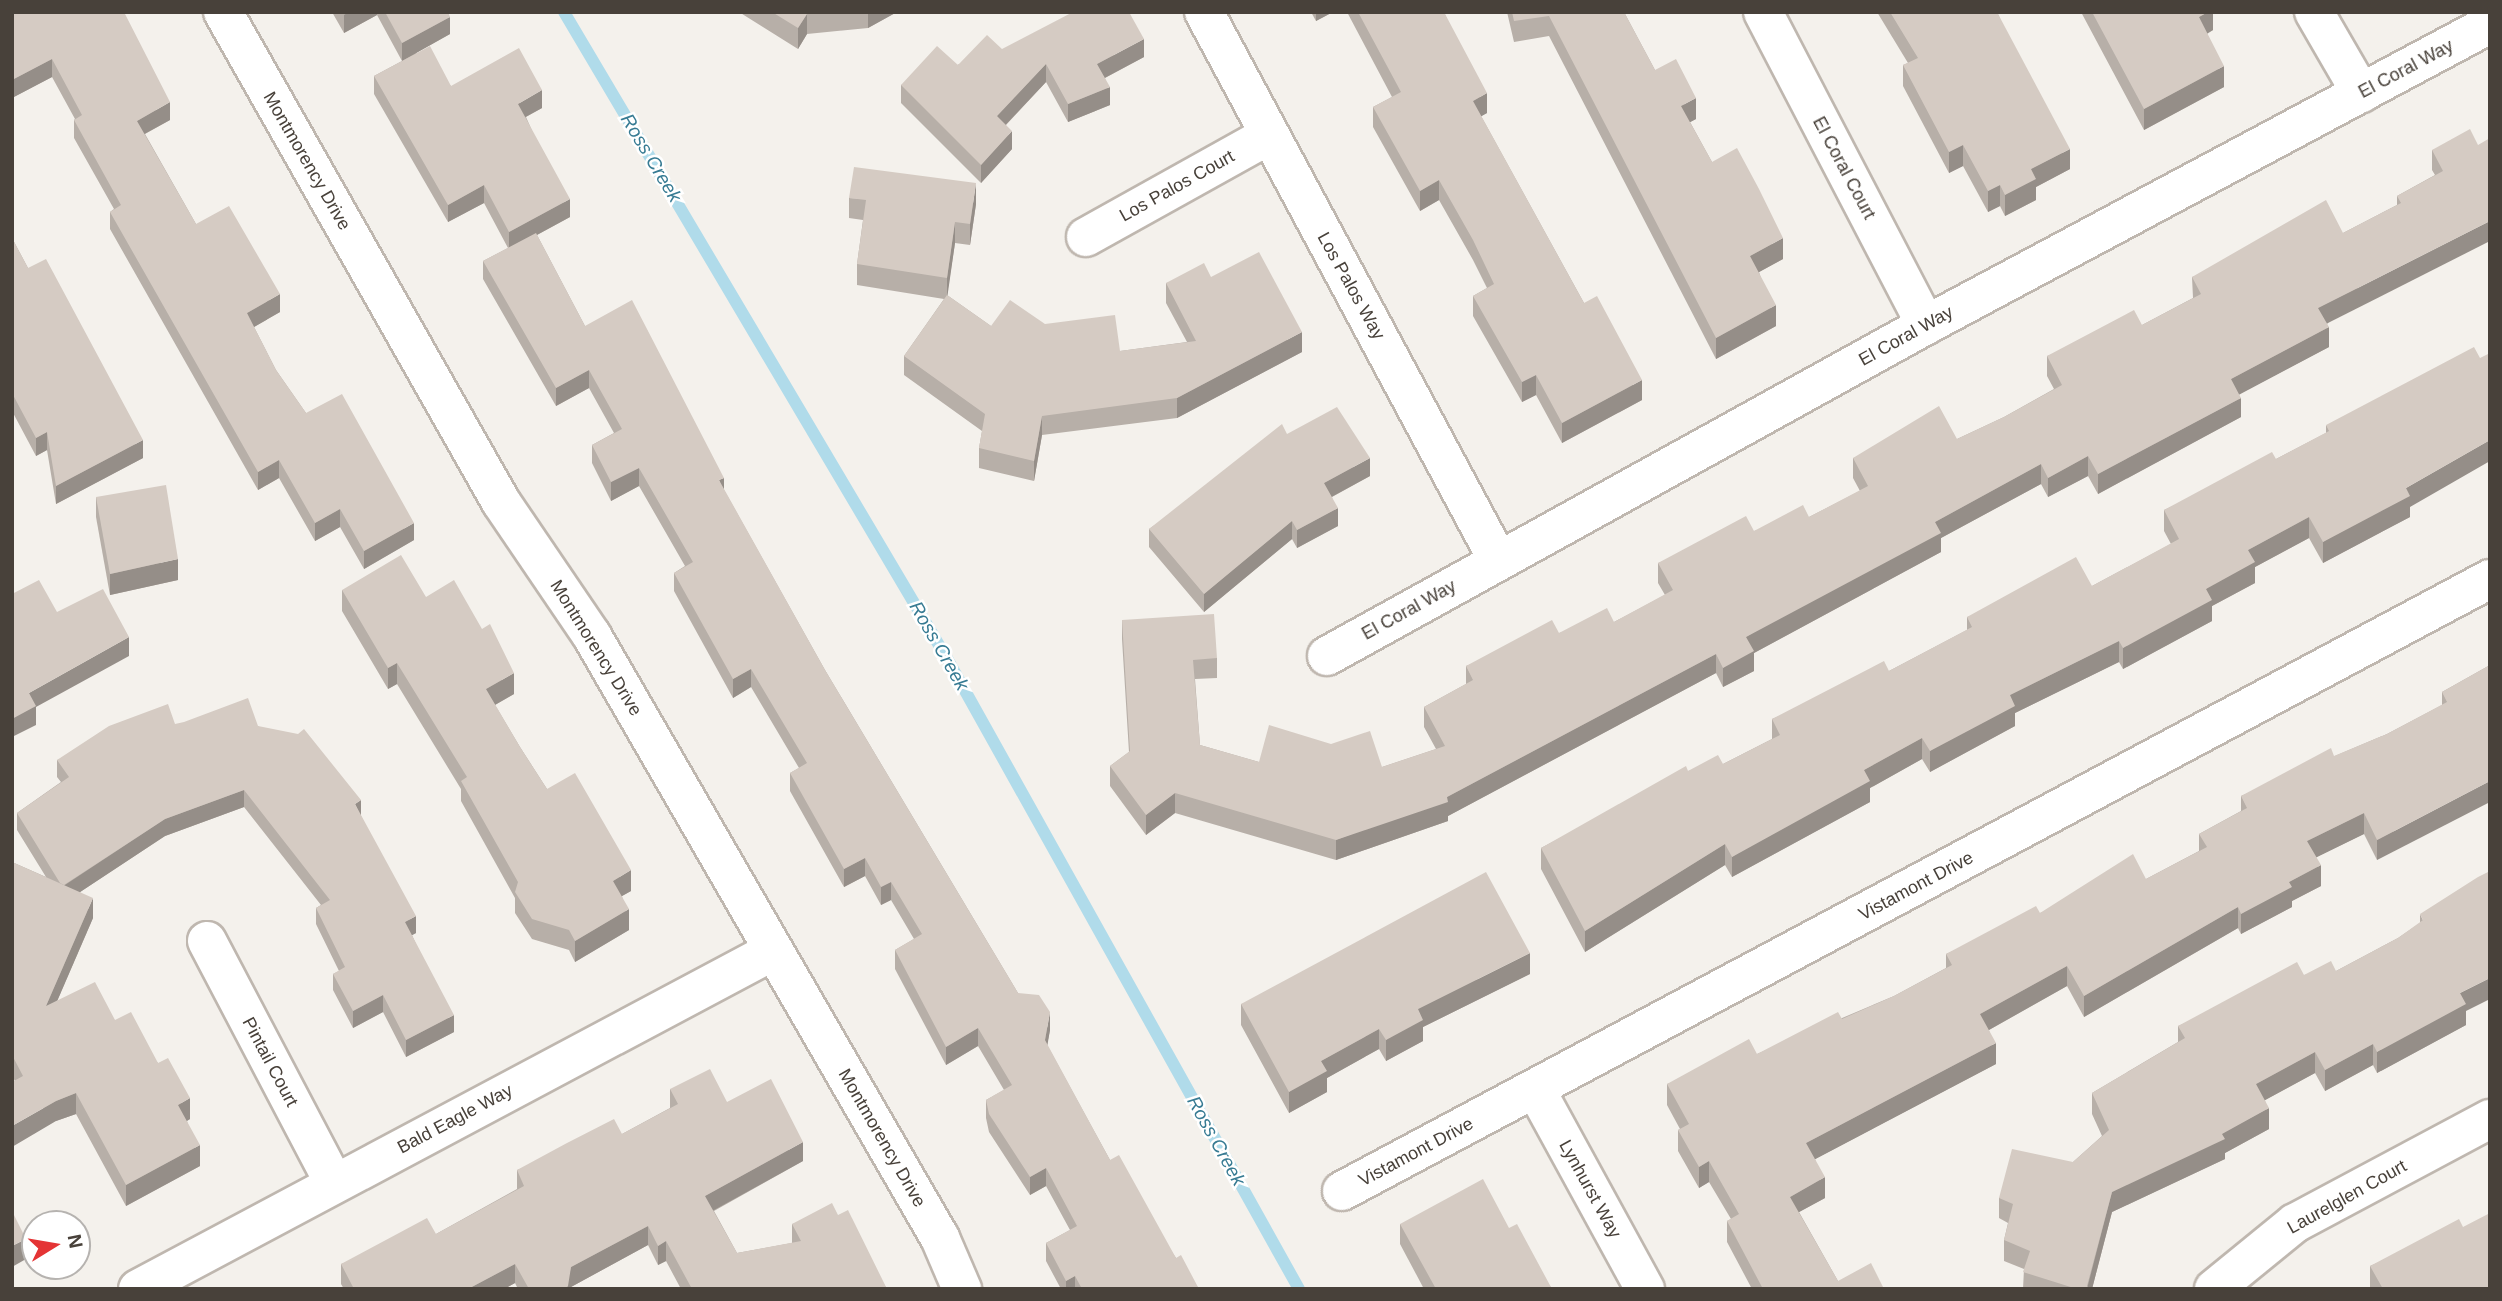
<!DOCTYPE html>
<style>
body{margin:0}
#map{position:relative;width:2502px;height:1301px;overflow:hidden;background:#f4f1ec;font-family:Arial,sans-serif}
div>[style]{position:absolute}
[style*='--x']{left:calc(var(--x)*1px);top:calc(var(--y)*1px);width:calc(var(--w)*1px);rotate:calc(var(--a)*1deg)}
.stream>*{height:12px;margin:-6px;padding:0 6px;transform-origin:6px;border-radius:6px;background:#b0dbea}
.roads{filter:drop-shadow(2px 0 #bfb7af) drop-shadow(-2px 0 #bfb7af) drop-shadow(0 2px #bfb7af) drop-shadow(0 -2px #bfb7af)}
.street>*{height:38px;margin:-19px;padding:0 19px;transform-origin:19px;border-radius:19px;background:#fff}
.wall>*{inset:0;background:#b7afa8}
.shaded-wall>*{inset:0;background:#958e88}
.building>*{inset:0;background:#d5cbc3}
span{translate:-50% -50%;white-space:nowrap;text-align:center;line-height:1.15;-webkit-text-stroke:5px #fff;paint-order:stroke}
.street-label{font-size:18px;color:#48413a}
.water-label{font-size:19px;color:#377b93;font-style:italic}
.frame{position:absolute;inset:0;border:14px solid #48413a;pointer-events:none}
.north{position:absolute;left:21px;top:1210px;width:70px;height:70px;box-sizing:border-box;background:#fff;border:2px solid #b6b3b0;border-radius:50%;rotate:79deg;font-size:19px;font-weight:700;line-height:28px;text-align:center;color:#48413a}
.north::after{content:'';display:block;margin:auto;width:24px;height:32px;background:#e43435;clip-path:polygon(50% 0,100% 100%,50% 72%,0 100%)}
</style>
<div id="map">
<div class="stream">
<div style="--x:564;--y:12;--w:755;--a:59.36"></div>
<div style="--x:949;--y:662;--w:718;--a:60.83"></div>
</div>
<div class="roads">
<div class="street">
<div style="--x:223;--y:12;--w:563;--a:60.43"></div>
<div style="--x:501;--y:502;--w:162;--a:55.8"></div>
<div style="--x:592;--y:636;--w:695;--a:59.97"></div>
<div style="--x:940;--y:1238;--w:56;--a:66.7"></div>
<div style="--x:1204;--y:12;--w:622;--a:61.79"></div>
<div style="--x:1763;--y:12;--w:353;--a:62.5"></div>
<div style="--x:2314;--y:12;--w:94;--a:59.9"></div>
<div style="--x:1086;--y:237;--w:210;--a:-29.1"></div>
<div style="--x:1327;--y:656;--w:684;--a:-28.92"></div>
<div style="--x:1926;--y:325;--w:639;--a:-28.09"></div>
<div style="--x:207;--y:941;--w:273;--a:62.3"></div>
<div style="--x:1536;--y:1090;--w:227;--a:61.3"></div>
<div style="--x:1342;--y:1191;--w:1301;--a:-28.06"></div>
<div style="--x:138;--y:1289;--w:719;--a:-28.03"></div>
<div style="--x:2214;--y:1289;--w:104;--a:-39.2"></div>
<div style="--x:2295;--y:1223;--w:221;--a:-28.1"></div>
</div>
</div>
<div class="wall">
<div style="clip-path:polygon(12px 12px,170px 120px,145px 134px,196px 224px,280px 312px,254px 327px,276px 370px,306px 413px,414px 540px,364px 569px,340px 527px,315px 541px,279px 478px,258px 490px,110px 229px,110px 212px,114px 209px,74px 138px,74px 120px,75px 119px,52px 77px,12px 98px)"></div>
<div style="clip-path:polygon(332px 12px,448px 12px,450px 34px,416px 53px,451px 86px,542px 108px,526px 117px,570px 217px,537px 235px,585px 326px,724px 490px,825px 670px,1018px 993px,1050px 1030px,1047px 1045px,1110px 1160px,1176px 1258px,1199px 1289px,1061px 1289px,1046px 1261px,1046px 1243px,1070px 1230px,1046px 1186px,1030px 1195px,989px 1132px,986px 1118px,986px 1100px,1004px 1090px,978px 1046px,946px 1065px,895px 969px,895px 950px,914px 939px,891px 900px,881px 905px,865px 876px,844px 887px,790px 791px,790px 773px,799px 768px,751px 687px,733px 698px,674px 591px,674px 573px,685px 566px,639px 486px,611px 501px,592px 463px,592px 445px,614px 433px,589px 388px,556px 406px,483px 279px,483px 261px,508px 248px,484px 203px,448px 222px,374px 94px,374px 76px,402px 61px,377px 15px,344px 33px)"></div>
<div style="clip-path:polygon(739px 12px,897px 12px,868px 28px,807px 34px,798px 49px)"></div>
<div style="clip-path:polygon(1311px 12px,1333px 12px,1316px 21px)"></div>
<div style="clip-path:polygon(1347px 12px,1444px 12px,1487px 113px,1481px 116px,1584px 303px,1642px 400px,1562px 443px,1536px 395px,1522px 402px,1473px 316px,1473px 296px,1487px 288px,1473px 260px,1439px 200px,1420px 211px,1373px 127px,1373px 107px,1392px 97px)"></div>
<div style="clip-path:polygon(1507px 12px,1624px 12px,1655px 70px,1696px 119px,1690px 122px,1712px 162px,1783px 259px,1759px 272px,1776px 326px,1716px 359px,1549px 36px,1514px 42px)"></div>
<div style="clip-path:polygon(1877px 12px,1997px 12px,2070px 169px,2036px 187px,2036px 200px,2005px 216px,2000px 206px,1988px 212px,1963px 166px,1949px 173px,1903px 86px,1903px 65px,1908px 63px)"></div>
<div style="clip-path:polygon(2081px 12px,2213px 12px,2213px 30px,2207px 34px,2224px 87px,2144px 130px)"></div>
<div style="clip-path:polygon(1002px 49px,1144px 57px,1105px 78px,1110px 105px,1068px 122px,1046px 82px,1006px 125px,1012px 149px,981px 183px,901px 103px,901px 85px)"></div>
<div style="clip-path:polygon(2478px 145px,2327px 324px,2329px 347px,2239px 394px,2241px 417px,2098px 494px,2088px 476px,2048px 497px,2041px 484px,1941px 538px,1941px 552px,1754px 653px,1754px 671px,1723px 687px,1716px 673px,1448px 816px,1448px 821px,1336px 860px,1175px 813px,1146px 835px,1110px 786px,1110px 766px,1129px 752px,1122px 639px,1122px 620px,1217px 658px,1217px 678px,1195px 679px,1200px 745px,1259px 762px,1382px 767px,1436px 749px,1424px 727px,1424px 707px,1466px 684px,1466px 666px,1559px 633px,1614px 622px,1665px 595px,1658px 583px,1658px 563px,1754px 531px,1809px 517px,1860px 491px,1853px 478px,1853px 458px,1957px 439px,2004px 417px,2054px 389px,2047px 376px,2047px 356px,2142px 325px,2193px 298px,2192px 277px,2343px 233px,2397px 205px,2397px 196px,2435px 175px,2432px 170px,2432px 150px)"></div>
<div style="clip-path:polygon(849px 198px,976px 204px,970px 245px,955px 243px,947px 295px,991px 326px,1045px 324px,1120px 351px,1187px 342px,1166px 303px,1166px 283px,1211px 277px,1302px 352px,1177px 418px,1042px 435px,1034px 481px,979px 468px,979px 448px,982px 431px,904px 375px,904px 356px,944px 299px,857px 285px,857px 264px,863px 220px,849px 218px)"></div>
<div style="clip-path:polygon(12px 238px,28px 268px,143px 458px,56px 504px,47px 450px,36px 456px,12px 411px)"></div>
<div style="clip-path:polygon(2326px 425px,2410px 507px,2410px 517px,2323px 563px,2309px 538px,2255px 567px,2255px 583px,2212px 606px,2212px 621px,2123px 669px,2119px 662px,2015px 713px,2015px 726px,1930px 772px,1922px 759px,1870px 788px,1870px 802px,1732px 877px,1725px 865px,1585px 952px,1541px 869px,1541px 848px,1688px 771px,1723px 764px,1772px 739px,1772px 719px,1889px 671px,1967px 630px,1967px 617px,2092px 586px,2171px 544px,2164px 531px,2164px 510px,2276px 459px,2326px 433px)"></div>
<div style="clip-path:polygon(1287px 434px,1370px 476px,1332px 497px,1338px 526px,1297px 548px,1292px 539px,1204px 612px,1149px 547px,1149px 529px)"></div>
<div style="clip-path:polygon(96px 497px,178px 580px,110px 595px,96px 517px)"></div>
<div style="clip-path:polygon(342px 590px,426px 597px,514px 694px,495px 705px,520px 747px,547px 789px,631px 891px,622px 896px,629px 930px,575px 962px,569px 950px,532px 939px,515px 913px,515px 898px,461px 801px,461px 789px,397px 684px,388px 689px,342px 611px)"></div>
<div style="clip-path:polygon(2490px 665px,2377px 860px,2364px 834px,2316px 857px,2321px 886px,2292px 901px,2292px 907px,2241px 934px,2238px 928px,2084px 1017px,2067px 986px,1989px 1030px,1996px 1064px,1815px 1159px,1825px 1198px,1799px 1212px,1838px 1281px,1884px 1289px,1752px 1289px,1727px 1242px,1727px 1221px,1731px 1219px,1709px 1182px,1699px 1188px,1678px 1151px,1678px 1130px,1680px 1129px,1667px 1105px,1667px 1084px,1757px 1054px,1894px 996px,1946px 968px,1946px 954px,2040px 913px,2146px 879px,2199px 851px,2199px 834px,2241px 811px,2241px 796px,2387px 734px,2442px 705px,2442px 692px)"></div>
<div style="clip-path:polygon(175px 724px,258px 726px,361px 816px,416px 933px,412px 935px,454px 1032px,406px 1057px,383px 1012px,353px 1028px,333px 990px,333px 974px,339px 971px,316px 924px,316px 908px,321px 905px,244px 807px,165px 836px,80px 892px,93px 918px,57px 1001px,115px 1020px,158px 1063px,190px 1119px,187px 1121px,200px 1166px,126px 1206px,76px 1114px,56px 1121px,15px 1081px,12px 1076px,12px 862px,46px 877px,17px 830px,17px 813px,61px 782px,57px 777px,57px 760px)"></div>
<div style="clip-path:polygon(2420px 914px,2466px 1011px,2466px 1025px,2377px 1073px,2373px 1065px,2325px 1091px,2315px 1073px,2265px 1100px,2269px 1129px,2225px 1153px,2225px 1159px,2112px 1212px,2092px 1289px,2023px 1289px,2024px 1269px,2004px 1261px,2004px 1240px,2008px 1223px,1999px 1218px,1999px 1198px,2073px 1162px,2102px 1136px,2092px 1114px,2092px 1093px,2178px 1042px,2178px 1026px,2304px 975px,2336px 971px,2398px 938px,2420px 923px)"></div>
<div style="clip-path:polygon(1530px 974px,1423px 1027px,1423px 1041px,1386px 1061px,1379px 1049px,1327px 1078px,1327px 1092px,1289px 1113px,1241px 1025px,1241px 1004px)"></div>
<div style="clip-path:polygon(670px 1089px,727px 1102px,803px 1161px,714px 1211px,737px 1253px,792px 1243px,792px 1224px,838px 1215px,887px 1289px,681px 1289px,666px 1261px,658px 1265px,648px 1245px,571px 1287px,571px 1289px,518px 1289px,515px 1283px,504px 1289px,344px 1289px,341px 1284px,341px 1264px,436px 1234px,517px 1189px,517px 1170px,622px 1134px,670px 1108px)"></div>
<div style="clip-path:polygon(1400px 1224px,1509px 1228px,1552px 1289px,1424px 1289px,1400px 1244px)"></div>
<div style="clip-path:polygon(2463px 1227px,2490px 1289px,2371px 1289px,2370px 1287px,2370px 1266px)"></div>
</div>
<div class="shaded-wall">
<div style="clip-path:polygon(349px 12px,377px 12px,377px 15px,344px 33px,344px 15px)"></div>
<div style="clip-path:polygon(868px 12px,897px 12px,868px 28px)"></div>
<div style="clip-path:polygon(1316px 12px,1333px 12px,1316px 21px)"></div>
<div style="clip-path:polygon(2208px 12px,2213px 12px,2213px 30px,2199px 38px,2199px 17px)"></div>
<div style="clip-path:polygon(807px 14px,807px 34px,798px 49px,798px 28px)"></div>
<div style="clip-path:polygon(450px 17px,450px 34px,402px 61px,402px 43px)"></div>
<div style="clip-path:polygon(1144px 39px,1144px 57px,1097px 82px,1097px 64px)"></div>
<div style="clip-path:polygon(52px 59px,52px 77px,12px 98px,12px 80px)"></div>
<div style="clip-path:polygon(1046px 64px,1046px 82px,997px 134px,997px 116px)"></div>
<div style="clip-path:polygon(2224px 66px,2224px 87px,2144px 130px,2144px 109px)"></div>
<div style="clip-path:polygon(1110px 87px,1110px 105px,1068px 122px,1068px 104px)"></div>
<div style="clip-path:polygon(542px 90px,542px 108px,518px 121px,518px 104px)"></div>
<div style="clip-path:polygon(1487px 93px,1487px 113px,1473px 121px,1473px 101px)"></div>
<div style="clip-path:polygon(1696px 98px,1696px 119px,1681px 127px,1681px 106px)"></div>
<div style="clip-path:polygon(170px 102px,170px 120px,137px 138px,137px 121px)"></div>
<div style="clip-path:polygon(1012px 131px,1012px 149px,981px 183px,981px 165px)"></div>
<div style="clip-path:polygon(1963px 145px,1963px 166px,1949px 173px,1949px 152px)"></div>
<div style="clip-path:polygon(2070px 149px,2070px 169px,2036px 187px,2036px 200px,2005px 216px,2005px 195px,2031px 169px)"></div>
<div style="clip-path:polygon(1439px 180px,1439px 200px,1420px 211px,1420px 191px)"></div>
<div style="clip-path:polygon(976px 183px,976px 204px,970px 245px,970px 224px)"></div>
<div style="clip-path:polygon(484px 185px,484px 203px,448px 222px,448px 205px)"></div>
<div style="clip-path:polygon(2000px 185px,2000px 206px,1988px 212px,1988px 191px)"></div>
<div style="clip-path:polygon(570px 199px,570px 217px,509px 250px,509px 232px)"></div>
<div style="clip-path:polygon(2490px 221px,2490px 241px,2318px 328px,2318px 308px)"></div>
<div style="clip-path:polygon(955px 222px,955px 243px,947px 299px,947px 278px)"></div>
<div style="clip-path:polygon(1783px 238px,1783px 259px,1750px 277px,1750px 256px)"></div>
<div style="clip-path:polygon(280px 294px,280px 312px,247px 331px,247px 313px)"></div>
<div style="clip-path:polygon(1776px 305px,1776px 326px,1716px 359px,1716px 338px)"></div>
<div style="clip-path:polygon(2329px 327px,2329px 347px,2231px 399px,2231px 379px)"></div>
<div style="clip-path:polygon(1302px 332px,1302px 352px,1177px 418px,1177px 398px)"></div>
<div style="clip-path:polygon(589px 370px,589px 388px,556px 406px,556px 388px)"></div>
<div style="clip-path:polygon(1536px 375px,1536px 395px,1522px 402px,1522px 382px)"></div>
<div style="clip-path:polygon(1642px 380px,1642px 400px,1562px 443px,1562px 423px)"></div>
<div style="clip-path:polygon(2241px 398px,2241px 417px,2098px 494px,2098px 474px)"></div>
<div style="clip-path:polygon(1042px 416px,1042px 435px,1034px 481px,1034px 461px)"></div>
<div style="clip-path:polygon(47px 432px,47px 450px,36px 456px,36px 438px)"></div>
<div style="clip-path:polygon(143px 440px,143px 458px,56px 504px,56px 486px)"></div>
<div style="clip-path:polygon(2490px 440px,2490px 461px,2410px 507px,2410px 517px,2323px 563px,2323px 542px,2406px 488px)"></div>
<div style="clip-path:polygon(2088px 456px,2088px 476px,2048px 497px,2048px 478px)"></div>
<div style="clip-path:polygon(1370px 458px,1370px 476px,1324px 501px,1324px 483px)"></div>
<div style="clip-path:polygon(279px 460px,279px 478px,258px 490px,258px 472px)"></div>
<div style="clip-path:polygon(2041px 464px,2041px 484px,1941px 538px,1941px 552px,1754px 653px,1754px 671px,1723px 687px,1723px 668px,1746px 637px,1935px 522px)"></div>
<div style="clip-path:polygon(639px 468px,639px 486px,611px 501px,611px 482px)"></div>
<div style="clip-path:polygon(724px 478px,724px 496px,719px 480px)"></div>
<div style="clip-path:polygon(1338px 508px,1338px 526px,1297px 548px,1297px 530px)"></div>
<div style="clip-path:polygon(340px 509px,340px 527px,315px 541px,315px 523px)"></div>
<div style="clip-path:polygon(2309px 517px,2309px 538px,2255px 567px,2255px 583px,2212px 606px,2212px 621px,2123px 669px,2123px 648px,2206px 589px,2248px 550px)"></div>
<div style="clip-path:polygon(1292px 521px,1292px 539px,1204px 612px,1204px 594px)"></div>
<div style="clip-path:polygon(414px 523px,414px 540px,364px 569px,364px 551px)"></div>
<div style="clip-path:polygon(178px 559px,178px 580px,110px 595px,110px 574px)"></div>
<div style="clip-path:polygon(129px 637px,129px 656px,36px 707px,36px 725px,12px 737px,12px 719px,29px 693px)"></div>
<div style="clip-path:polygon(2119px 641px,2119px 662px,2015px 713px,2015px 726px,1930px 772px,1930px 751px,2010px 695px)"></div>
<div style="clip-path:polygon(1716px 654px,1716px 673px,1448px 816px,1448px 821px,1336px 860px,1336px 840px,1447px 797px)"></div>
<div style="clip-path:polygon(397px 663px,397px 684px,388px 689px,388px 668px)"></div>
<div style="clip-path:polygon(751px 669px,751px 687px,733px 698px,733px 679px)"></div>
<div style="clip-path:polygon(514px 673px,514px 694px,486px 710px,486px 689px)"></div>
<div style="clip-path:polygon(1922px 738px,1922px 759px,1870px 788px,1870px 802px,1732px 877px,1732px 857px,1864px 770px)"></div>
<div style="clip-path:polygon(2490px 781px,2490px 802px,2377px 860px,2377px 840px)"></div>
<div style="clip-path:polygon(244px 790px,244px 807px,165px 836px,62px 904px,62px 887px,165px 819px)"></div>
<div style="clip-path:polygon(1175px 793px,1175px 813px,1146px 835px,1146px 815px)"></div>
<div style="clip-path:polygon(361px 800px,361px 817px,355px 804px)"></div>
<div style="clip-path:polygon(2364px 813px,2364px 834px,2307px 862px,2307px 841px)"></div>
<div style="clip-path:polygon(1725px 844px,1725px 865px,1585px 952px,1585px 931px)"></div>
<div style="clip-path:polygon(865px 858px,865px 876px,844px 887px,844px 869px)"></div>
<div style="clip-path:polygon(2321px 865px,2321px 886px,2292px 901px,2292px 907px,2241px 934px,2241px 914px,2289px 882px)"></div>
<div style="clip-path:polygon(631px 870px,631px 891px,613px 901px,613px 881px)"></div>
<div style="clip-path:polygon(891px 882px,891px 900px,881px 905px,881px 887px)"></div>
<div style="clip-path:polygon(93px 898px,93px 918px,46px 1027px,46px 1006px)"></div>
<div style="clip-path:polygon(2238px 907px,2238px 928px,2084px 1017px,2084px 996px)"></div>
<div style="clip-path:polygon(629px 909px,629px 930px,575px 962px,575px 941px)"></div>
<div style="clip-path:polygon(416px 916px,416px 933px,405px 939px,405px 922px)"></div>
<div style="clip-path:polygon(1530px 953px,1530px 974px,1423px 1027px,1423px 1041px,1386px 1061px,1386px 1040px,1418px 1009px)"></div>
<div style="clip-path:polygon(2067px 966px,2067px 986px,1980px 1035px,1980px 1014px)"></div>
<div style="clip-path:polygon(2490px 978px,2490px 999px,2466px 1011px,2466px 1025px,2377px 1073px,2377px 1052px,2460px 993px)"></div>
<div style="clip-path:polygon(383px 995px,383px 1012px,353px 1028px,353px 1011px)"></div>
<div style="clip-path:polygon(1050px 1012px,1050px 1030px,1045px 1059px,1045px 1040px)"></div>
<div style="clip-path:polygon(454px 1015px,454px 1032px,406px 1057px,406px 1040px)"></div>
<div style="clip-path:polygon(978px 1028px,978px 1046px,946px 1065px,946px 1047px)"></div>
<div style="clip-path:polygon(1379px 1029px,1379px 1049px,1327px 1078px,1327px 1092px,1289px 1113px,1289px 1092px,1321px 1061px)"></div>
<div style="clip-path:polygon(1996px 1043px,1996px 1064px,1806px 1164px,1806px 1143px)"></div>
<div style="clip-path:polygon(2373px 1044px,2373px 1065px,2325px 1091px,2325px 1070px)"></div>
<div style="clip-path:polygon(2315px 1052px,2315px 1073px,2256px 1105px,2256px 1084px)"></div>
<div style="clip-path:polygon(76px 1093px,76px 1114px,56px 1121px,12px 1147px,12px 1126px,56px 1101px)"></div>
<div style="clip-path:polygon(190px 1098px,190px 1119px,178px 1126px,178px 1105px)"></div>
<div style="clip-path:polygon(2269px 1108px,2269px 1129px,2225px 1153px,2225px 1159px,2112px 1212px,2092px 1289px,2087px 1289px,2112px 1192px)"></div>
<div style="clip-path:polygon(803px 1142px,803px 1161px,705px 1215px,705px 1196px)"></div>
<div style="clip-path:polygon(200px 1145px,200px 1166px,126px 1206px,126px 1185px)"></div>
<div style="clip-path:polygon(1709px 1161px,1709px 1182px,1699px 1188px,1699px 1167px)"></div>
<div style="clip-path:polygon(1046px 1168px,1046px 1186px,1030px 1195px,1030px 1177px)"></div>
<div style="clip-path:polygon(1825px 1177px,1825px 1198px,1790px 1217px,1790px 1197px)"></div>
<div style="clip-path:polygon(648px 1226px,648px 1245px,571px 1287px,571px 1289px,566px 1289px,571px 1267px)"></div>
<div style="clip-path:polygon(26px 1239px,26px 1259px,12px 1267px,12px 1246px)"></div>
<div style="clip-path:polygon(666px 1241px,666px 1261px,658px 1265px,658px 1246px)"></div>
<div style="clip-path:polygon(515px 1264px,515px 1283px,504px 1289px,468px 1289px)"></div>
<div style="clip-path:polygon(1075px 1276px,1075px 1289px,1066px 1289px,1066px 1281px)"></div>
</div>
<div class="building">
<div style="clip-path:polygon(12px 12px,124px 12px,170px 102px,137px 121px,196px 224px,229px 206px,280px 294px,247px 313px,276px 370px,306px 413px,342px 394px,414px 523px,364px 551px,340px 509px,315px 523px,279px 460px,258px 472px,110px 212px,121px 205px,74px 120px,82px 115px,52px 59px,12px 80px)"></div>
<div style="clip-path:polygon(385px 12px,448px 12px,450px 17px,402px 43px)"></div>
<div style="clip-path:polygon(772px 12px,821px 12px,807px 14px,798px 28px)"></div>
<div style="clip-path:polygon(1073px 12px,1129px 12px,1144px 39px,1097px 64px,1110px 87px,1068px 104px,1046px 64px,997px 116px,1012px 131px,981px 165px,901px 85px,937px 46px,958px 65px,987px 35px,1002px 49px)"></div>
<div style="clip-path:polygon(1358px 12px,1444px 12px,1487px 93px,1473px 101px,1584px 303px,1597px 296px,1642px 380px,1562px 423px,1536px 375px,1522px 382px,1473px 296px,1494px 284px,1473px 240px,1439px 180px,1420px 191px,1373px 107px,1401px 92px)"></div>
<div style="clip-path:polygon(1512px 12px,1624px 12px,1655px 70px,1676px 59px,1696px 98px,1681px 106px,1712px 162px,1737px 148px,1759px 189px,1783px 238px,1750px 256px,1776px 305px,1716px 338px,1549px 16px,1514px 21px)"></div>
<div style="clip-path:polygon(1890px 12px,1997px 12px,2070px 149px,2031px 169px,2036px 179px,2005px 195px,2000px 185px,1988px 191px,1963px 145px,1949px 152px,1903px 65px,1918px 58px)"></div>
<div style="clip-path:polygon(2092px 12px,2208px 12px,2199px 17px,2224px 66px,2144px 109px)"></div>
<div style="clip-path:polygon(430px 46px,451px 86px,519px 48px,542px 90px,518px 104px,570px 199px,509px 232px,484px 185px,448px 205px,374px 76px)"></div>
<div style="clip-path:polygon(2470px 129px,2478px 145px,2490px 138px,2490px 221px,2318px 308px,2329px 327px,2231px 379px,2241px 398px,2098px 474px,2088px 456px,2048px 478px,2041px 464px,1935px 522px,1941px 533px,1746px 637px,1754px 651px,1723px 668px,1716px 654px,1447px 797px,1448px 802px,1336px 840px,1175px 793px,1146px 815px,1110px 766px,1130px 751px,1122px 620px,1214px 614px,1217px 658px,1193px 660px,1200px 745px,1259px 762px,1269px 725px,1331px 744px,1370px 731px,1382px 767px,1445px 746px,1424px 707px,1473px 680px,1466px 666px,1552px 620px,1559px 633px,1607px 608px,1614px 622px,1673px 590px,1658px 563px,1746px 516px,1754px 531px,1803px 505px,1809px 517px,1868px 486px,1853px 458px,1939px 406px,1957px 439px,2004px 417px,2062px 385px,2047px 356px,2134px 310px,2142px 325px,2201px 294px,2192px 277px,2326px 200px,2343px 233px,2401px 203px,2397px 196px,2443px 171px,2432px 150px)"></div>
<div style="clip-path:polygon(854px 167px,976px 183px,970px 224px,955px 222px,947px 278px,857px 264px,866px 200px,849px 198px)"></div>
<div style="clip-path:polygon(536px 233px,585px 326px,632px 300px,724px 478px,719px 480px,825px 670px,1018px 993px,1039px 995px,1050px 1012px,1045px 1040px,1110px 1160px,1119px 1155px,1176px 1258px,1181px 1255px,1199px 1289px,1082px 1289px,1075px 1276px,1066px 1281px,1046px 1243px,1077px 1226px,1046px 1168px,1030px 1177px,989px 1114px,986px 1100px,1012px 1085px,978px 1028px,946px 1047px,895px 950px,922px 934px,891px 882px,881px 887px,865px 858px,844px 869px,790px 773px,807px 763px,751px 669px,733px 679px,674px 573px,693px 562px,639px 468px,611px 482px,592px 445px,622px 429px,589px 370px,556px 388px,483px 261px)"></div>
<div style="clip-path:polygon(12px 238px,28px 268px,46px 259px,143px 440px,56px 486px,47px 432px,36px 438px,12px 393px)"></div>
<div style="clip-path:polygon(1259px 252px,1302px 332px,1177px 398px,1042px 416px,1034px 461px,979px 448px,985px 414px,904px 356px,947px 295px,991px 326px,1010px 300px,1045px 324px,1115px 315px,1120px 351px,1196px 341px,1166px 283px,1204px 263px,1211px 277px)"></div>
<div style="clip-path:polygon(2474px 347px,2480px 358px,2490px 353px,2490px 440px,2406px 488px,2410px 496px,2323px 542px,2309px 517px,2248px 550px,2255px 562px,2206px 589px,2212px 600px,2123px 648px,2119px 641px,2010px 695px,2015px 706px,1930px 751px,1922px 738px,1864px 770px,1870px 781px,1732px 857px,1725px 844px,1585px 931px,1541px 848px,1686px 766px,1688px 771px,1718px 755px,1723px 764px,1780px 735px,1772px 719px,1884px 661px,1889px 671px,1972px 627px,1967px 617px,2076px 557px,2092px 586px,2179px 539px,2164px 510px,2272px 452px,2276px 459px,2329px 431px,2326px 425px)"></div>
<div style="clip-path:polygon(1337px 407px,1370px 458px,1324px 483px,1338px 508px,1297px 530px,1292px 521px,1204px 594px,1149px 529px,1282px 424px,1287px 434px)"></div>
<div style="clip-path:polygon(166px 485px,178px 559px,110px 574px,96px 497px)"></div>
<div style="clip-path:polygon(401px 555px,426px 597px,454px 580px,482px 629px,490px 624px,514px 673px,486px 689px,520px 747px,547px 789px,575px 773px,631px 870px,613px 881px,629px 909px,575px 941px,569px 930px,532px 919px,515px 892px,518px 882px,461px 781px,467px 777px,397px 663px,388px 668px,342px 590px)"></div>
<div style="clip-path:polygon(39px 580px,57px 612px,103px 589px,129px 637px,29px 693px,36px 706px,12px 719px,12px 594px)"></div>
<div style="clip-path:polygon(2490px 665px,2490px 781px,2377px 840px,2364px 813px,2307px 841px,2321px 865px,2289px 882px,2292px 887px,2241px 914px,2238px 907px,2084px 996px,2067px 966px,1980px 1014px,1996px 1043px,1806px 1143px,1825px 1177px,1790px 1197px,1838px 1281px,1871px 1263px,1884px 1289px,1763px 1289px,1727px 1221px,1739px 1214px,1709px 1161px,1699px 1167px,1678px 1130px,1689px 1124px,1667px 1084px,1749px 1039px,1757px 1054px,1838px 1012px,1842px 1019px,1894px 996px,1952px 965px,1946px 954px,2036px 906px,2040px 913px,2133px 854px,2146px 879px,2207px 847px,2199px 834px,2247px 808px,2241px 796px,2331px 748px,2334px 756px,2387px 734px,2447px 702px,2442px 692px)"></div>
<div style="clip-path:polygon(248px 698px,258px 726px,298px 734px,304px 729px,361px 800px,355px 804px,416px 916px,405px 922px,454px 1015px,406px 1040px,383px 995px,353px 1011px,333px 974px,345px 967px,316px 908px,330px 900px,244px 790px,165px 819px,64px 885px,60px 883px,17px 813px,69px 777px,57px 760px,109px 726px,168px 704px,175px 724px,184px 722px)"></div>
<div style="clip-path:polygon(12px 862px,93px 898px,46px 1006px,95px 982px,115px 1020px,131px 1012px,158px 1063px,168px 1058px,190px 1098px,178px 1105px,200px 1145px,126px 1185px,76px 1093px,56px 1101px,12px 1126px,12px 1082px,23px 1076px,12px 1055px)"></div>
<div style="clip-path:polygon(2490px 871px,2490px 978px,2460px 993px,2466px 1004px,2377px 1052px,2373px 1044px,2325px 1070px,2315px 1052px,2256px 1084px,2269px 1108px,2222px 1134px,2225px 1139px,2112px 1192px,2087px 1286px,2089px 1289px,2077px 1289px,2023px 1272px,2030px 1251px,2004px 1240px,2013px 1204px,1999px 1198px,2012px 1149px,2073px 1162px,2109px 1130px,2092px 1093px,2185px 1038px,2178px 1026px,2297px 962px,2304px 975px,2331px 961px,2336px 971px,2398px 938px,2423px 920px,2420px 914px,2478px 877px)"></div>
<div style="clip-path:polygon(1486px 872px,1530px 953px,1418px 1009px,1423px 1020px,1386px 1040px,1379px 1029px,1321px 1061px,1327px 1071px,1289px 1092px,1241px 1004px)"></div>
<div style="clip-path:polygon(710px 1069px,727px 1102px,771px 1079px,803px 1142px,705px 1196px,737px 1253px,801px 1241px,792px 1224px,832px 1203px,838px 1215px,848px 1210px,887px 1289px,692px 1289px,666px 1241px,658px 1246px,648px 1226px,571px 1267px,568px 1286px,566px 1289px,529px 1289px,515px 1264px,468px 1289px,354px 1289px,341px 1264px,427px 1218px,436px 1234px,524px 1186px,517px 1170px,567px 1143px,614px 1119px,622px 1134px,678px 1104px,670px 1089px)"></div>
<div style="clip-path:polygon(1483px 1179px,1509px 1228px,1517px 1224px,1552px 1289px,1436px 1289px,1400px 1224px)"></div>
<div style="clip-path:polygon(12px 1211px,26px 1239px,12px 1246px)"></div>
<div style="clip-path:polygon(2490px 1213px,2490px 1289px,2383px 1289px,2370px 1266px,2459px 1219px,2463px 1227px)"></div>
</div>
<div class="street-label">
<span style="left:2406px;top:69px;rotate:-28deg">El Coral Way</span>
<span style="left:307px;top:161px;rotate:60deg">Montmorency Drive</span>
<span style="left:1844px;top:168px;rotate:62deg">El Coral Court</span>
<span style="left:1177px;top:186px;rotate:-29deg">Los Palos Court</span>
<span style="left:1351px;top:286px;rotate:61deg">Los Palos Way</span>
<span style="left:1906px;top:336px;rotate:-29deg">El Coral Way</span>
<span style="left:1409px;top:610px;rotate:-29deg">El Coral Way</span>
<span style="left:596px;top:648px;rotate:58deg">Montmorency Drive</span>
<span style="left:1916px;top:886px;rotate:-28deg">Vistamont Drive</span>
<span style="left:270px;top:1062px;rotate:62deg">Pintail Court</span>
<span style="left:455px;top:1119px;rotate:-28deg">Bald Eagle Way</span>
<span style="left:882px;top:1138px;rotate:60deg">Montmorency Drive</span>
<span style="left:1416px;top:1152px;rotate:-28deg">Vistamont Drive</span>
<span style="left:1590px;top:1189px;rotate:61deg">Lynhurst Way</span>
<span style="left:2347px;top:1197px;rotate:-29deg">Laurelglen Court</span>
</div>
<div class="water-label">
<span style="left:651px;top:158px;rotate:59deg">Ross Creek</span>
<span style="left:939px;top:646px;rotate:60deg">Ross Creek</span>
<span style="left:1216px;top:1141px;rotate:61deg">Ross Creek</span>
</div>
<div class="frame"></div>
<div class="north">N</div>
</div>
